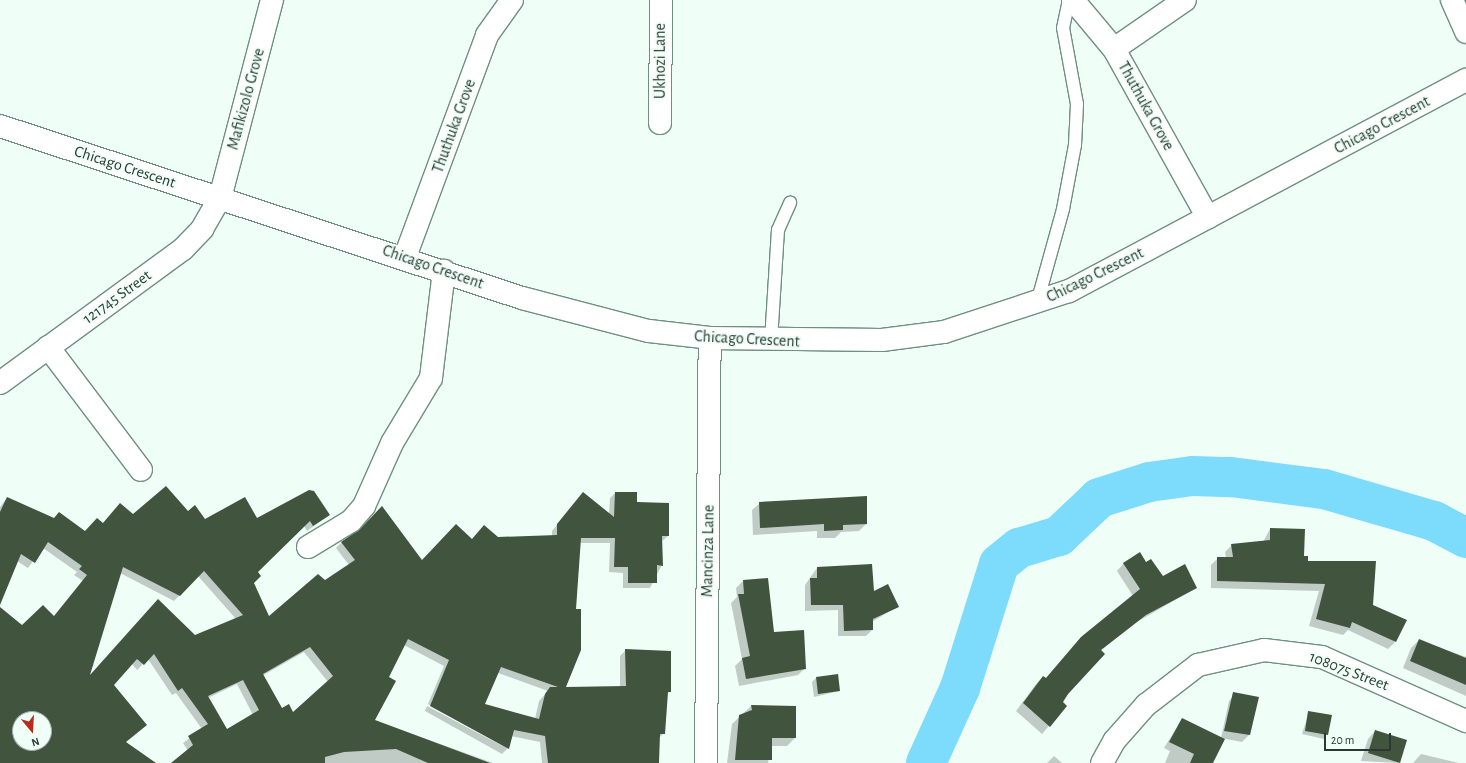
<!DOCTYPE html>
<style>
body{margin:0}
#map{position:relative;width:1466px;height:763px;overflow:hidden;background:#f0fef8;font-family:"Alegreya Sans",sans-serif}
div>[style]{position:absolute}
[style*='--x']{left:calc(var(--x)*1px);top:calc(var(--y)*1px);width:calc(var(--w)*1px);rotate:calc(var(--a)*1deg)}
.shadow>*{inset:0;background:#0003}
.river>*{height:40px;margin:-20px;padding:0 20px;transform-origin:20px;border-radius:20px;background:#7ddbfb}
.building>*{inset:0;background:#41543d}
.roads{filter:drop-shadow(1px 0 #6e9082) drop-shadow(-1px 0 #6e9082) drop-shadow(0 1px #6e9082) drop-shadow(0 -1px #6e9082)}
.service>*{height:12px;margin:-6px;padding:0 6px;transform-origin:6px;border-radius:6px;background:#fff}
.minor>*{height:22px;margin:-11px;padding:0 11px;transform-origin:11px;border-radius:11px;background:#fff}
span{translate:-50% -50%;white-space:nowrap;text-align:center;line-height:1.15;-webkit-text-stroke:4px #f0fef8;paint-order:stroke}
.street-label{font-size:16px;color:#2b3933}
.north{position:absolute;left:12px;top:711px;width:40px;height:40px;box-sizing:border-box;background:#f0fef8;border:1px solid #a1afa9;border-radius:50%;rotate:162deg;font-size:11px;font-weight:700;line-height:16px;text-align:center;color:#2b3933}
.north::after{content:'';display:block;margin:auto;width:14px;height:18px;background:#b92c1c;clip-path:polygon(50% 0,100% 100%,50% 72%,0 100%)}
.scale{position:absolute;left:1324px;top:733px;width:67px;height:18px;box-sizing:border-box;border:2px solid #2b3933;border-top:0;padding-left:5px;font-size:12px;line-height:14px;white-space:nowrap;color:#2b3933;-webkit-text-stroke:3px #f0fef8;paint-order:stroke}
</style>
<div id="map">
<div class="shadow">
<div style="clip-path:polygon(evenodd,583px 493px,609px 514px,610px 498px,615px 493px,636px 503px,668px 536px,662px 541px,662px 565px,650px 588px,623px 588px,623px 573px,609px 572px,610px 543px,580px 543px,564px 688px,620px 687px,620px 656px,626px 650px,670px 691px,666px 695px,664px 733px,658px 739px,658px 763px,542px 763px,540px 742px,511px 736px,508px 748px,502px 754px,425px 711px,427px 706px,506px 748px,428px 704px,444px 666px,404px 645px,388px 677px,374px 720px,493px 763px,173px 763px,188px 751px,183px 743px,202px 729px,176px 693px,172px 695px,148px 659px,137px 670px,132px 664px,113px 685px,125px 742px,154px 763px,0 763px,0 609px,22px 627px,54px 617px,83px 581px,74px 575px,77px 572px,43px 548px,28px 568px,17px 561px,0 600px,0 507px,7px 498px,84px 532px,133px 515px,188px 512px,205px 520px,329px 515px,307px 531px,304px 526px,256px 572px,253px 583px,268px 618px,349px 565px,336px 548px,342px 542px,421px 561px,471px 540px,552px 536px,552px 531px,583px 493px,120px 573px,174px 601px,198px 576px,236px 619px,88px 678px,120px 573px,583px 493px,304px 652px,328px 682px,293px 714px,281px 709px,262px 676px,304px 652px,583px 493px,498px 673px,548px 691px,539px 701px,535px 719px,483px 705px,498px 673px,583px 493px,237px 684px,253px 715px,227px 730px,208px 698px,237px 684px,583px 493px,20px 719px,44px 719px,44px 743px,20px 743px,20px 719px)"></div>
<div style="clip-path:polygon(760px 503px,866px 524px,859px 531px,841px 532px,835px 538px,817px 538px,817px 531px,753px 535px,752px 510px)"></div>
<div style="clip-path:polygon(1270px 529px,1303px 557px,1395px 642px,1388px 649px,1348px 630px,1343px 635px,1309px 626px,1319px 591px,1211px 588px,1211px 565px,1218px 558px,1226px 558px,1225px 552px,1232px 545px,1263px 542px)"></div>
<div style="clip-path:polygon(1124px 563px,1196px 588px,1137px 622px,1100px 651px,1104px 654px,1061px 702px,1066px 706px,1042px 734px,1016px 711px,1036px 684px,1043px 677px,1046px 679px,1081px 638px,1133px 596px,1117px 571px)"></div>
<div style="clip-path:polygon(817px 568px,873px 592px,898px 606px,872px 622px,872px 630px,866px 636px,838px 636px,838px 610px,805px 611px,805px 585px)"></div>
<div style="clip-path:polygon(743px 581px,774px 633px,805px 668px,798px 675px,739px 686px,735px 666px,742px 659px,731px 603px,737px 597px,736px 588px)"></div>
<div style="clip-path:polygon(1419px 640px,1466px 657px,1466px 696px,1403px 668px,1411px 648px)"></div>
<div style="clip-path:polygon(816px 678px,839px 691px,814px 697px,812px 682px)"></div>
<div style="clip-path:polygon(1236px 693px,1249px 735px,1242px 742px,1221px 738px,1229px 701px)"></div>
<div style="clip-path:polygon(751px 706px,795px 738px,787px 746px,771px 746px,768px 763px,727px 763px,732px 724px)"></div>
<div style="clip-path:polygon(1309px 712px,1331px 716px,1324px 739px,1302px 734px)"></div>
<div style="clip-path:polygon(1182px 719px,1208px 732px,1195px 763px,1165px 763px,1170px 751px,1164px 748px)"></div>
<div style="clip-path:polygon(1375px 731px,1399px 762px,1398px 763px,1361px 761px,1368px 739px)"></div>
<div style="clip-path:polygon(1421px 754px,1459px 763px,1413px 763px)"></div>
<div style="clip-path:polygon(1054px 756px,1062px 763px,1047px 763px)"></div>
</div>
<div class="river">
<div style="--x:926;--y:763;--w:82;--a:-65.6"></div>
<div style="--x:960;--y:688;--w:130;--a:-72.5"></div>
<div style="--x:999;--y:564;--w:26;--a:-39"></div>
<div style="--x:1019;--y:548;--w:42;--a:-16.7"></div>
<div style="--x:1059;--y:536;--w:55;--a:-43.5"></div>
<div style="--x:1099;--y:498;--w:52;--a:-17.7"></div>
<div style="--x:1149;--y:482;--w:44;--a:-7.8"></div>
<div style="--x:1193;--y:476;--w:38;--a:2"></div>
<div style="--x:1231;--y:477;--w:94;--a:7.4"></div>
<div style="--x:1324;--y:489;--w:115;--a:16.2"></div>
<div style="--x:1434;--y:521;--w:36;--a:28"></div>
</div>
<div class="building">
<div style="clip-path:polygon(evenodd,166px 486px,188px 511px,195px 505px,205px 519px,245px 497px,257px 518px,309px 490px,314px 491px,330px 515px,313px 526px,310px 521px,258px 572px,261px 576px,254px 583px,269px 616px,318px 574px,325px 580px,355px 560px,341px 542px,360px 529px,382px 506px,422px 560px,456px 524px,472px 539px,484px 525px,498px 537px,557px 535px,557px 524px,583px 492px,614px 517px,615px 492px,637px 492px,637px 502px,669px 503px,669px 536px,662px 536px,663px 566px,657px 565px,657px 583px,628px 583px,628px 567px,614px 567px,615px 538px,581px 538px,576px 609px,581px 609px,581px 650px,566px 687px,626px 686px,625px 649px,671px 651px,671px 692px,668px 692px,665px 734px,660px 734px,659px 763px,548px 763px,545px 736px,514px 730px,509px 749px,430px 706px,449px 660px,408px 639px,389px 677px,396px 681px,375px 720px,490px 763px,428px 763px,396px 749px,344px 752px,325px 757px,325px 763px,171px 763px,193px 745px,188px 736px,208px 724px,182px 688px,178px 691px,154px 654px,144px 665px,137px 659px,114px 685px,147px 725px,126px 742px,156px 763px,0 763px,0 607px,22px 625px,43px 605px,54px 616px,87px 575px,79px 569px,82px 566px,48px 542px,35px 563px,21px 554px,0 605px,0 512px,7px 497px,54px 518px,59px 512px,85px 531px,97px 518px,103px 523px,120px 503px,133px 514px,166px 486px,123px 567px,180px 596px,204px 571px,243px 615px,195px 635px,158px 599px,90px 675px,123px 567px,166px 486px,310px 647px,333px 676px,293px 712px,289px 704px,282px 708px,263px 674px,310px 647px,166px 486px,501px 667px,558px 687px,550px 687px,545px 694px,539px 719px,485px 704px,501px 667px,166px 486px,243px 680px,259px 710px,227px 729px,208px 696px,243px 680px,166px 486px,20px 719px,44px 719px,44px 743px,20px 743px,20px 719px)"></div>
<div style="clip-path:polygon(867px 496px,867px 524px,843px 525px,843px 530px,824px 531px,824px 524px,760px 528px,759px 502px)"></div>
<div style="clip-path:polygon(1270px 528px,1305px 529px,1304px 556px,1308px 556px,1308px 561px,1376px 561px,1373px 605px,1407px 620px,1396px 642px,1352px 622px,1350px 628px,1316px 619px,1325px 584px,1217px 581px,1217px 557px,1233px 557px,1231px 544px,1270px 540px)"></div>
<div style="clip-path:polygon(1140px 552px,1146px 562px,1151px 559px,1163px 576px,1185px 564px,1197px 588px,1146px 615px,1101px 650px,1105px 654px,1068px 694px,1063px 702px,1067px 706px,1050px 727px,1023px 703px,1043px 676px,1046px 678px,1081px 637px,1140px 589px,1123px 563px)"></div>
<div style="clip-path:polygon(872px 564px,874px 591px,888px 584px,899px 607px,873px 619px,873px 630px,844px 631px,843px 605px,811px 605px,810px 578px,817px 578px,817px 567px)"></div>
<div style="clip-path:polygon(768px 578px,774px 632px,804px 630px,806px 669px,746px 679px,742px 658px,750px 656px,738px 594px,744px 594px,743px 580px)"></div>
<div style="clip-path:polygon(1419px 639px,1466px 658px,1466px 685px,1410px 661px)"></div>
<div style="clip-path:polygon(838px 674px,840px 691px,818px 694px,816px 677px)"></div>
<div style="clip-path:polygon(1233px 692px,1259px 697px,1250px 735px,1224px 731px)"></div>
<div style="clip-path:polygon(751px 705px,796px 706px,796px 738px,772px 738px,772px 760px,735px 760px,739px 715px,752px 710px)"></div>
<div style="clip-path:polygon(1308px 711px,1332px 715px,1328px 735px,1305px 731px)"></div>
<div style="clip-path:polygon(1182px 718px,1225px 739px,1213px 763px,1190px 763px,1194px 754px,1169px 742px)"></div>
<div style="clip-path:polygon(1375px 730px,1407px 740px,1400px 763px,1368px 753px)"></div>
</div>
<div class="roads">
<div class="service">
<div style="--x:1037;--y:303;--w:98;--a:-74.5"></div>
<div style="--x:1063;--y:209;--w:65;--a:-79.4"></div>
<div style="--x:1075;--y:145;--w:41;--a:-87.2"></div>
<div style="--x:1077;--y:104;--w:77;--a:-100.4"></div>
<div style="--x:1063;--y:28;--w:29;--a:-78"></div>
<div style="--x:771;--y:341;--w:111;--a:-86.4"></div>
<div style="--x:778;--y:230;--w:30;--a:-66"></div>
</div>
<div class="minor">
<div style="--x:1073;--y:0;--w:64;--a:50.1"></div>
<div style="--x:1114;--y:49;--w:193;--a:60.9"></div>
<div style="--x:1452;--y:0;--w:35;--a:66"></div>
<div style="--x:1114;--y:49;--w:86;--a:-34.6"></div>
<div style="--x:660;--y:123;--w:123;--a:-89.5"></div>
<div style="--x:0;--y:126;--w:550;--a:18.24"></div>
<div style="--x:522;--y:298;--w:131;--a:14.6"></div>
<div style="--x:649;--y:331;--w:61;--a:6.5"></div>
<div style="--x:710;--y:338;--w:172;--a:0.7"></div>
<div style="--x:882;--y:340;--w:63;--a:-7.4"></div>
<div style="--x:944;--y:332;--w:132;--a:-18.2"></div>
<div style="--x:1069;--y:291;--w:450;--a:-28"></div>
<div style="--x:405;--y:257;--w:237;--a:-69.7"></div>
<div style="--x:487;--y:35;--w:43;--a:-54.5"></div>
<div style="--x:48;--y:347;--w:154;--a:52.9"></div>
<div style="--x:0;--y:383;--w:227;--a:-36.2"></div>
<div style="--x:183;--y:249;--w:28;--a:-46"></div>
<div style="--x:202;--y:229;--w:36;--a:-60"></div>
<div style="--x:220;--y:198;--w:205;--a:-75.3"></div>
<div style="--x:308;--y:547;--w:50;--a:-31.2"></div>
<div style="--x:351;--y:521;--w:20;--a:-49"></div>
<div style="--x:364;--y:506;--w:69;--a:-66"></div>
<div style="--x:392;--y:443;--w:76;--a:-59"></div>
<div style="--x:431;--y:378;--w:108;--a:-83.1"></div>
<div style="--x:706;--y:763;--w:425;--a:-89.5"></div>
<div style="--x:1102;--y:763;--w:26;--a:-61"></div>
<div style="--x:1115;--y:740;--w:47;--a:-48.5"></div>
<div style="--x:1146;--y:705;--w:66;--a:-37.6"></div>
<div style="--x:1198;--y:665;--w:68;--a:-12.8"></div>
<div style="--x:1264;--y:650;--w:58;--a:6.9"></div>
<div style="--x:1322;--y:657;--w:158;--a:24"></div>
</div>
</div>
<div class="street-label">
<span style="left:660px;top:61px;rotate:-90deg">Ukhozi Lane</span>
<span style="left:246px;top:99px;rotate:-75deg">Mafikizolo Grove</span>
<span style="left:1146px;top:106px;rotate:61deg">Thuthuka Grove</span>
<span style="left:1382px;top:125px;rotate:-28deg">Chicago Crescent</span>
<span style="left:454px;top:126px;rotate:-70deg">Thuthuka Grove</span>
<span style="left:125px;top:167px;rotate:18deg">Chicago Crescent</span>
<span style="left:433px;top:267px;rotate:19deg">Chicago Crescent</span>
<span style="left:1095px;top:275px;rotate:-26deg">Chicago Crescent</span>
<span style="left:117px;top:297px;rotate:-36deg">121745 Street</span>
<span style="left:747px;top:339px;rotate:3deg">Chicago Crescent</span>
<span style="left:708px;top:551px;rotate:-89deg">Mancinza Lane</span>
<span style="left:1349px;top:671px;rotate:21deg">108075 Street</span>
</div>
<div class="north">N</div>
<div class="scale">20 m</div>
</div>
